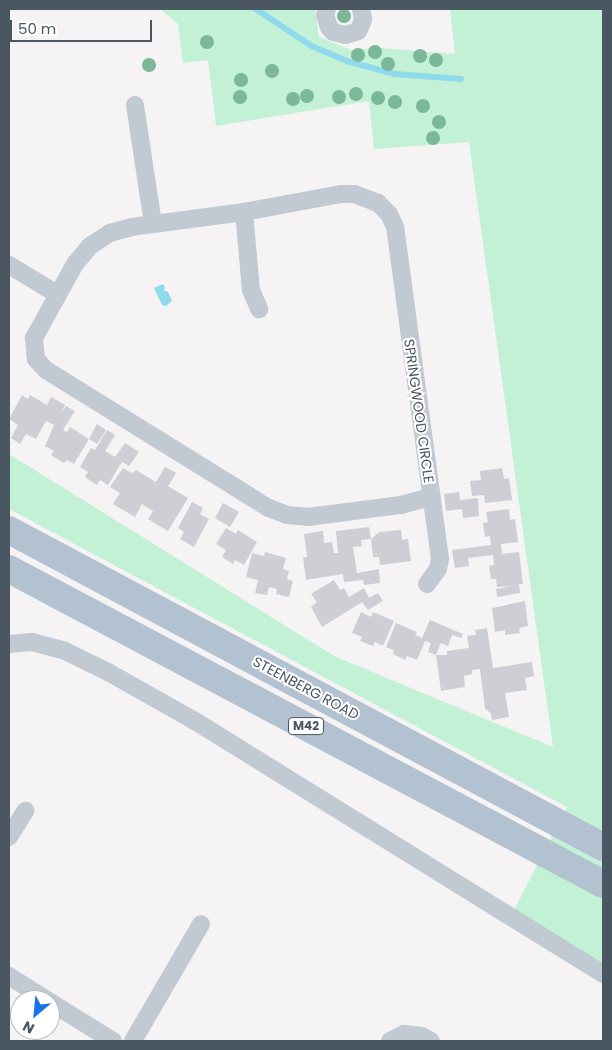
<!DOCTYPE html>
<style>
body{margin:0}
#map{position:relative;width:612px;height:1050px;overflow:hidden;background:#f5f3f3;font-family:Poppins,sans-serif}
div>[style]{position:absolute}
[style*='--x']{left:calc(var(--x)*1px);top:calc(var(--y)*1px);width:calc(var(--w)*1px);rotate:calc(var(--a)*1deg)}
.green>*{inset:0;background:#c3f1d5}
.water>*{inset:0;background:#90daee}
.stream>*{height:5.5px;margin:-2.75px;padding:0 2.75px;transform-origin:2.75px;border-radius:2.75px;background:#90daee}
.building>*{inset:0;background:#cdcfd5}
.street>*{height:18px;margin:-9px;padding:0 9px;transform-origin:9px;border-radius:9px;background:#c1cad2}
.primary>*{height:28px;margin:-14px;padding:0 14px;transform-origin:14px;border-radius:14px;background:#b3c2d1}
.trees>*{width:14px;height:14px;margin:-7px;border-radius:50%;background:#7bb799}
span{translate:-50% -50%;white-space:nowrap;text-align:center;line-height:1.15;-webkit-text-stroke:4px #fff;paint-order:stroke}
.shield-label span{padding:1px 4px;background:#fff;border:1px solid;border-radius:4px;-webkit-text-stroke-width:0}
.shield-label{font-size:12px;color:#4a5661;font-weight:700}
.street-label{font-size:14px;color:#4a5661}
.frame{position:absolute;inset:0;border:10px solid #4a5661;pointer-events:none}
.north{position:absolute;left:10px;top:990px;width:50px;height:50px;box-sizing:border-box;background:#fff;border:1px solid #b7bbc0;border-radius:50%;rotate:208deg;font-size:14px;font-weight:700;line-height:20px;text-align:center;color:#4a5661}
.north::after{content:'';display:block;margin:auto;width:18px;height:22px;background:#1a73e8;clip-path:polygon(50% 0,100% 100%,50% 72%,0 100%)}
.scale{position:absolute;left:10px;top:20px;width:142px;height:22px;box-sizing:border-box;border:2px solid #4a5661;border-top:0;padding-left:6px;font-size:15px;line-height:18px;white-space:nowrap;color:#4a5661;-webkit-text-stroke:4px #fff;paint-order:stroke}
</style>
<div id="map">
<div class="green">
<div style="clip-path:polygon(160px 9px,315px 9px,319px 37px,351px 50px,379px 48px,455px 54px,450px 9px,603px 9px,603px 974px,511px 916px,567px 807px,9px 509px,9px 454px,334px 656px,553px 747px,469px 142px,374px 149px,369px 101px,216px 126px,208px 60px,183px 63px,178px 24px)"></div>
</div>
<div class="water">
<div style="clip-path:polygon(163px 284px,165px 287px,164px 290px,168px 292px,172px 301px,166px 306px,162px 305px,154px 288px)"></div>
</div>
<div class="stream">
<div style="--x:256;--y:9;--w:67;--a:33.5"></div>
<div style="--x:312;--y:46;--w:38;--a:23"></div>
<div style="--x:347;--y:61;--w:50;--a:15.2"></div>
<div style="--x:395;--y:74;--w:66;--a:4.3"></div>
</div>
<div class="building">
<div style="clip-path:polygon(22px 395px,28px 399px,30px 395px,47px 405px,51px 397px,65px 405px,61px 413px,66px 406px,75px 411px,63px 430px,67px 432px,70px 427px,89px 439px,74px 464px,67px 460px,64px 463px,51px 455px,54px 451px,45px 446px,54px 425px,46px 421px,36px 439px,26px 434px,20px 444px,11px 438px,18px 425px,9px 419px)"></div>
<div style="clip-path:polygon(97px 424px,106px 430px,97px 444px,89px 439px)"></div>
<div style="clip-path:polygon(107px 430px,115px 435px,105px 451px,115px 457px,125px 443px,139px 452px,129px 466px,122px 462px,108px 485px,100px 480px,97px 485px,85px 477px,88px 472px,80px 467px,91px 448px,95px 450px)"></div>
<div style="clip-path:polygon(165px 467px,176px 473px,168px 486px,188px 498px,168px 531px,148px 519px,153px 511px,142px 504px,135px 517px,113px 504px,120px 493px,110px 487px,123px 468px,132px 473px,136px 470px,156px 482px)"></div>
<div style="clip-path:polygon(502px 468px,504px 479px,509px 478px,512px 500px,485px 503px,484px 495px,472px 496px,470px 481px,481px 480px,480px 471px)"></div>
<div style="clip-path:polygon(459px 492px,460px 500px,478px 498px,479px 516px,463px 518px,462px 509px,446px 511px,444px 494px)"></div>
<div style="clip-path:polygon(192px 502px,203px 508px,200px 514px,209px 519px,194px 547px,180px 539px,184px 532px,178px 528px)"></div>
<div style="clip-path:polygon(223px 503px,239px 512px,230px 527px,215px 518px)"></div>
<div style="clip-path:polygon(509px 509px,510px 520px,515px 519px,518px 542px,501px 544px,502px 554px,519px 552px,523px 584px,519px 584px,520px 593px,497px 597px,496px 589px,513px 586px,497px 587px,496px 579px,491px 579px,489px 566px,494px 565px,493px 555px,468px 558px,469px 566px,455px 568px,452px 550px,491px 545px,490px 536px,485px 537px,483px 523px,488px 522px,486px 512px)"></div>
<div style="clip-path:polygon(369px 527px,371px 539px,379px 532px,401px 530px,402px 540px,408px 539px,411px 561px,380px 565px,379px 557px,373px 557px,371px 539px,361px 540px,362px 546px,353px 547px,357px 573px,379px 569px,380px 583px,364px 585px,363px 580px,344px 582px,343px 574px,306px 580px,303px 557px,307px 557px,304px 534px,323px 531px,324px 543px,332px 542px,334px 553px,338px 553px,336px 531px)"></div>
<div style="clip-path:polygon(226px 528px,236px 534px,238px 530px,257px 542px,244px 565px,235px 560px,233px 564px,222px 557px,226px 550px,216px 544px)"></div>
<div style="clip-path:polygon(265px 552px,286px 558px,283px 569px,289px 571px,287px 579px,293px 581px,289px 597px,276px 594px,277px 589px,269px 587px,267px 595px,255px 593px,258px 580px,246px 577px,252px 553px,264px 556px)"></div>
<div style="clip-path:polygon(334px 580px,340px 590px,344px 588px,349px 597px,364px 588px,369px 598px,378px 593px,383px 601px,368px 610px,362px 602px,322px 627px,311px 607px,317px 602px,311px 594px)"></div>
<div style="clip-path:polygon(525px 601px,528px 626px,519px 628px,520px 633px,505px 635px,505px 630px,495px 632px,492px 608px)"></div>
<div style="clip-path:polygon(361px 612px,371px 617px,373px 612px,394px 621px,383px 646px,375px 642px,373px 646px,360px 641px,362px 637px,352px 633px)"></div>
<div style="clip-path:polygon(430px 620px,463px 634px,461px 638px,452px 635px,448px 646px,441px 643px,436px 655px,428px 652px,431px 643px,425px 641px,417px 660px,407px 656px,405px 660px,393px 654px,394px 650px,386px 647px,396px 623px,417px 632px,415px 635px,422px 638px)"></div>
<div style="clip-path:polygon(487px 628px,493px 668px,532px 662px,534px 676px,525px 678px,527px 690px,505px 693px,509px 717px,492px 720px,491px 713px,485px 709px,480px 669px,472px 670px,472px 674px,464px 676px,465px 687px,441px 691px,436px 655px,447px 655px,447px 651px,469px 648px,467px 636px,476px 635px,475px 630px)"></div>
</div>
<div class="street">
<div style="--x:327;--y:9;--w:6;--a:108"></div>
<div style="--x:325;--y:15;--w:13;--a:72"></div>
<div style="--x:329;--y:27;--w:6;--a:51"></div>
<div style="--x:333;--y:32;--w:13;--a:13"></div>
<div style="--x:346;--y:35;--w:13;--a:-18"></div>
<div style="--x:358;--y:31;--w:7;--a:-63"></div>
<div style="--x:361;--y:25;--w:6;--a:-72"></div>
<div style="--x:363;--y:19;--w:10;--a:-101"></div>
<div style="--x:135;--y:105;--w:120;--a:81.4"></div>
<div style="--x:244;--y:212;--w:78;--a:84.9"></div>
<div style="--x:251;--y:290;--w:21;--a:67"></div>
<div style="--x:9;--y:265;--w:56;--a:31.1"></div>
<div style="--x:427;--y:584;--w:19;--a:-54"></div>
<div style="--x:438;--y:569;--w:10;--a:-79"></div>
<div style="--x:440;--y:559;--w:335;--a:-97.7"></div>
<div style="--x:395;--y:227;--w:14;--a:-115"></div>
<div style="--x:389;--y:214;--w:16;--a:-135"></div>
<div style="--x:378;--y:203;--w:25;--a:-159"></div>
<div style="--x:355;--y:194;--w:14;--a:180"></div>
<div style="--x:341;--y:194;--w:99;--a:169.5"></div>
<div style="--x:244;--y:212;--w:113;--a:172.4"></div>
<div style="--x:132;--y:227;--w:23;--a:165"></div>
<div style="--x:110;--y:233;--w:24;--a:147"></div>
<div style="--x:90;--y:246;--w:23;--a:130"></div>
<div style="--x:75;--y:264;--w:85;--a:119"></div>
<div style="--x:34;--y:338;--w:21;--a:85"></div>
<div style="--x:36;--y:359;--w:15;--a:48"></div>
<div style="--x:46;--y:370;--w:262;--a:31.8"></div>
<div style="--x:269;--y:508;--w:19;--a:21"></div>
<div style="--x:287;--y:515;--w:21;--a:5"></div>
<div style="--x:308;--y:517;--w:94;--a:-7.4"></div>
<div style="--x:401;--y:505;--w:31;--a:-15"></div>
<div style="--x:9;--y:644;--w:23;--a:-5"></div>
<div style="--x:32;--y:642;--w:34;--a:15"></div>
<div style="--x:65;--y:651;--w:48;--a:26"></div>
<div style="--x:108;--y:672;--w:100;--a:29.4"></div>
<div style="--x:195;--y:721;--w:480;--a:31.8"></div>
<div style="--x:9;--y:837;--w:31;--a:-58"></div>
<div style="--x:9;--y:976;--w:45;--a:32.3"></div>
<div style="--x:50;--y:1002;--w:74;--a:31.8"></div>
<div style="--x:133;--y:1041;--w:135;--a:-59.8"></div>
<div style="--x:390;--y:1041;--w:16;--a:-27"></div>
<div style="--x:404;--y:1034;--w:18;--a:6"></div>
<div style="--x:422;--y:1036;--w:10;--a:29"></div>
</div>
<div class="primary">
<div style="--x:9;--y:530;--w:673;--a:28.09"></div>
<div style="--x:9;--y:569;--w:672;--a:27.94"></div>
</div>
<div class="trees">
<div style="left:344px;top:16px"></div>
<div style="left:207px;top:42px"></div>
<div style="left:375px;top:52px"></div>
<div style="left:358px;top:55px"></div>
<div style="left:420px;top:56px"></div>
<div style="left:436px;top:60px"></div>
<div style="left:388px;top:64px"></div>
<div style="left:149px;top:65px"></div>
<div style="left:272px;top:71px"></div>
<div style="left:241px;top:80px"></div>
<div style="left:356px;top:94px"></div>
<div style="left:307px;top:96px"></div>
<div style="left:240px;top:97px"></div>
<div style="left:339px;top:97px"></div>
<div style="left:378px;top:98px"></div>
<div style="left:293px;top:99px"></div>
<div style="left:395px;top:102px"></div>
<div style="left:423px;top:106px"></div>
<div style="left:439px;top:122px"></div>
<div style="left:433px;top:138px"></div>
</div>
<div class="shield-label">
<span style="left:306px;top:726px">M42</span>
</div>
<div class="street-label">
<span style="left:419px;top:411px;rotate:82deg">SPRINGWOOD CIRCLE</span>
<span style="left:306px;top:688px;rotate:28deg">STEENBERG ROAD</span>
</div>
<div class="frame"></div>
<div class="north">N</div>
<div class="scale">50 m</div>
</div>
